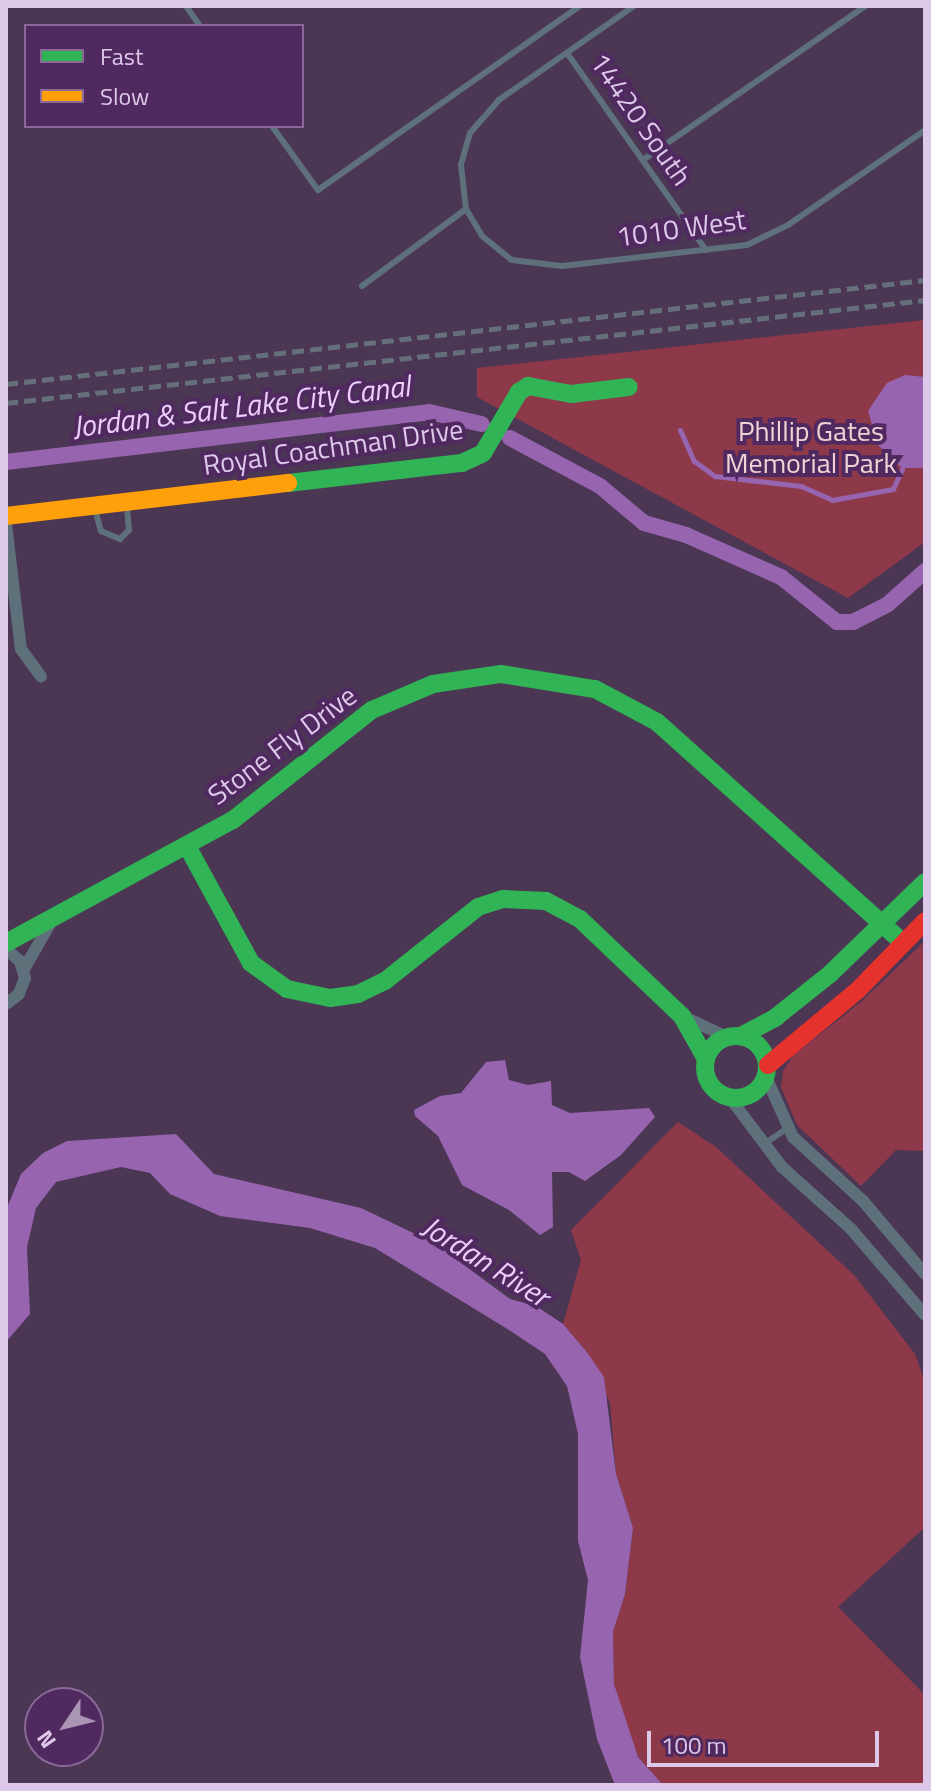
<!DOCTYPE html>
<style>
body{margin:0}
#map{position:relative;width:931px;height:1791px;overflow:hidden;background:#4b3654;font-family:"Titillium Web",sans-serif}
div>[style]{position:absolute}
[style*='--x']{left:calc(var(--x)*1px);top:calc(var(--y)*1px);width:calc(var(--w)*1px);rotate:calc(var(--a)*1deg)}
.green>*{inset:0;background:#8e3949}
.water>*{inset:0;background:#9764b0}
.stream>*{height:5px;margin:-2.5px;padding:0 2.5px;transform-origin:2.5px;border-radius:2.5px;background:#9764b0}
.canal>*{height:16px;margin:-8px;padding:0 8px;transform-origin:8px;border-radius:8px;background:#9764b0}
.lane>*{height:6px;margin:-3px;padding:0 3px;transform-origin:3px;border-radius:3px;background:#5e707a}
.street>*{height:12px;margin:-6px;padding:0 6px;transform-origin:6px;border-radius:6px;background:#5e707a}
.fast>*{height:18px;margin:-9px;padding:0 9px;transform-origin:9px;border-radius:9px;background:#30b455}
.fast>.ring{margin:-9px;padding:0;box-sizing:content-box;background:none;border:18px solid #30b455;border-radius:50%}
.slow>*{height:18px;margin:-9px;padding:0 9px;transform-origin:9px;border-radius:9px;background:#ff9f0a}
.jam>*{height:18px;margin:-9px;padding:0 9px;transform-origin:9px;border-radius:9px;background:#e5322d}
.rail>*{height:5px;margin-top:-2.5px;transform-origin:0;background:repeating-linear-gradient(90deg,#646f79 0 12px,transparent 0 18px)}
span{translate:-50% -50%;white-space:nowrap;text-align:center;line-height:1.15;-webkit-text-stroke:8px #502961;paint-order:stroke}
.street-label{font-size:28px;color:#dec8e9}
.park-label{font-size:28px;color:#efd2d3}
.water-label{font-size:30px;color:#ebcffa;font-style:italic}
.frame{position:absolute;inset:0;border:8px solid #dec8e9;pointer-events:none}
.legend{position:absolute;left:24px;top:24px;width:280px;height:104px;box-sizing:border-box;background:#502961;border:2px solid #896997;margin:0;padding:10px 14px;list-style:none;font-size:24px;color:#dec8e9}
.legend li{display:flex;align-items:center;gap:16px;height:40px}
.legend b{width:40px;border:2px solid #896997}
.north{position:absolute;left:24px;top:1687px;width:80px;height:80px;box-sizing:border-box;background:#502961;border:2px solid #896997;border-radius:50%;rotate:235deg;font-size:22px;font-weight:700;line-height:32px;text-align:center;color:#dec8e9}
.north::after{content:'';display:block;margin:auto;width:28px;height:36px;background:#ab95b5;clip-path:polygon(50% 0,100% 100%,50% 72%,0 100%)}
.scale{position:absolute;left:647px;top:1731px;width:232px;height:36px;box-sizing:border-box;border:4px solid #dec8e9;border-top:0;padding-left:10px;font-size:24px;line-height:28px;white-space:nowrap;color:#dec8e9;-webkit-text-stroke:6px #502961;paint-order:stroke}
</style>
<div id="map">
<div class="green">
<div style="clip-path:polygon(925px 320px,925px 542px,848px 598px,477px 397px,477px 368px)"></div>
<div style="clip-path:polygon(925px 941px,925px 1151px,896px 1150px,861px 1186px,797px 1125px,781px 1087px,783px 1071px,793px 1056px,862px 1001px)"></div>
<div style="clip-path:polygon(678px 1122px,716px 1147px,855px 1276px,915px 1354px,925px 1382px,925px 1527px,838px 1607px,925px 1695px,925px 1785px,663px 1785px,638px 1757px,624px 1722px,614px 1684px,613px 1632px,625px 1594px,633px 1528px,616px 1474px,610px 1403px,586px 1351px,563px 1324px,581px 1260px,571px 1230px)"></div>
</div>
<div class="water">
<div style="clip-path:polygon(905px 375px,925px 377px,925px 468px,902px 468px,878px 445px,868px 411px,887px 383px)"></div>
<div style="clip-path:polygon(505px 1060px,509px 1080px,528px 1085px,551px 1081px,552px 1105px,570px 1113px,649px 1108px,655px 1117px,621px 1155px,585px 1181px,569px 1172px,552px 1172px,553px 1227px,540px 1235px,509px 1210px,462px 1185px,438px 1136px,415px 1116px,414px 1110px,440px 1096px,461px 1093px,486px 1062px)"></div>
<div style="clip-path:polygon(176px 1134px,214px 1174px,361px 1208px,434px 1243px,510px 1299px,536px 1306px,563px 1324px,586px 1351px,604px 1377px,616px 1474px,633px 1528px,625px 1594px,613px 1632px,614px 1684px,638px 1757px,663px 1785px,615px 1785px,597px 1739px,580px 1657px,588px 1580px,578px 1541px,578px 1434px,567px 1386px,545px 1354px,509px 1330px,375px 1248px,310px 1228px,220px 1216px,170px 1194px,150px 1173px,121px 1167px,56px 1182px,36px 1208px,27px 1247px,30px 1314px,6px 1342px,6px 1210px,21px 1174px,43px 1153px,67px 1141px)"></div>
</div>
<div class="stream">
<div style="--x:680;--y:430;--w:34;--a:66"></div>
<div style="--x:694;--y:461;--w:26;--a:36"></div>
<div style="--x:715;--y:476;--w:87;--a:6.6"></div>
<div style="--x:801;--y:486;--w:34;--a:24"></div>
<div style="--x:832;--y:500;--w:62;--a:-10.2"></div>
<div style="--x:893;--y:489;--w:22;--a:-66"></div>
</div>
<div class="canal">
<div style="--x:510;--y:438;--w:102;--a:28.1"></div>
<div style="--x:600;--y:486;--w:57;--a:40.1"></div>
<div style="--x:644;--y:523;--w:44;--a:15.9"></div>
<div style="--x:686;--y:535;--w:104;--a:23.9"></div>
<div style="--x:781;--y:577;--w:72;--a:38.8"></div>
<div style="--x:837;--y:622;--w:16;--a:0"></div>
<div style="--x:853;--y:622;--w:39;--a:-27"></div>
<div style="--x:888;--y:604;--w:50;--a:-41.7"></div>
<div style="--x:6;--y:462;--w:426;--a:-6.7"></div>
<div style="--x:429;--y:412;--w:54;--a:12.8"></div>
</div>
<div class="lane">
<div style="--x:186;--y:6;--w:24;--a:55"></div>
<div style="--x:634;--y:6;--w:165;--a:145.2"></div>
<div style="--x:499;--y:100;--w:44;--a:131.3"></div>
<div style="--x:470;--y:133;--w:33;--a:106"></div>
<div style="--x:461;--y:165;--w:44;--a:83.5"></div>
<div style="--x:466;--y:209;--w:31;--a:59"></div>
<div style="--x:482;--y:236;--w:38;--a:39"></div>
<div style="--x:512;--y:260;--w:50;--a:6.8"></div>
<div style="--x:562;--y:266;--w:186;--a:-6.5"></div>
<div style="--x:747;--y:245;--w:46;--a:-26"></div>
<div style="--x:788;--y:225;--w:167;--a:-34.7"></div>
<div style="--x:567;--y:53;--w:241;--a:54.8"></div>
<div style="--x:272;--y:126;--w:79;--a:54.3"></div>
<div style="--x:318;--y:190;--w:320;--a:-35.1"></div>
<div style="--x:643;--y:160;--w:270;--a:-34.7"></div>
<div style="--x:362;--y:286;--w:129;--a:-36.5"></div>
<div style="--x:95;--y:509;--w:23;--a:75"></div>
<div style="--x:101;--y:531;--w:21;--a:23"></div>
<div style="--x:120;--y:539;--w:13;--a:-45"></div>
<div style="--x:129;--y:530;--w:24;--a:-95"></div>
<div style="--x:764;--y:1144;--w:29;--a:-34"></div>
</div>
<div class="street">
<div style="--x:6;--y:524;--w:126;--a:83.2"></div>
<div style="--x:21;--y:649;--w:34;--a:54"></div>
<div style="--x:6;--y:949;--w:18;--a:41"></div>
<div style="--x:20;--y:961;--w:18;--a:74"></div>
<div style="--x:25;--y:978;--w:17;--a:111"></div>
<div style="--x:19;--y:994;--w:16;--a:142"></div>
<div style="--x:24;--y:969;--w:54;--a:-60.1"></div>
<div style="--x:682;--y:1016;--w:50;--a:25"></div>
<div style="--x:766;--y:1077;--w:66;--a:65.8"></div>
<div style="--x:793;--y:1137;--w:95;--a:42.4"></div>
<div style="--x:863;--y:1201;--w:96;--a:49.7"></div>
<div style="--x:730;--y:1098;--w:86;--a:53"></div>
<div style="--x:782;--y:1167;--w:93;--a:41.9"></div>
<div style="--x:851;--y:1229;--w:113;--a:49.3"></div>
</div>
<div class="fast">
<div style="--x:288;--y:483;--w:175;--a:-6.6"></div>
<div style="--x:462;--y:463;--w:23;--a:-25"></div>
<div style="--x:483;--y:453;--w:71;--a:-59.5"></div>
<div style="--x:519;--y:392;--w:11;--a:-34"></div>
<div style="--x:528;--y:386;--w:44;--a:10.5"></div>
<div style="--x:571;--y:394;--w:58;--a:-6.9"></div>
<div style="--x:187;--y:846;--w:133;--a:61.3"></div>
<div style="--x:251;--y:963;--w:44;--a:35.8"></div>
<div style="--x:287;--y:989;--w:44;--a:11.8"></div>
<div style="--x:330;--y:998;--w:28;--a:-8"></div>
<div style="--x:358;--y:994;--w:30;--a:-26"></div>
<div style="--x:385;--y:981;--w:119;--a:-38.5"></div>
<div style="--x:478;--y:907;--w:26;--a:-18"></div>
<div style="--x:503;--y:899;--w:43;--a:2.7"></div>
<div style="--x:546;--y:901;--w:38;--a:28"></div>
<div style="--x:580;--y:919;--w:141;--a:43.6"></div>
<div style="--x:682;--y:1016;--w:49;--a:60.8"></div>
<div style="--x:6;--y:943;--w:258;--a:-28.5"></div>
<div style="--x:233;--y:820;--w:177;--a:-38.4"></div>
<div style="--x:372;--y:710;--w:66;--a:-23.1"></div>
<div style="--x:433;--y:684;--w:69;--a:-8.4"></div>
<div style="--x:501;--y:674;--w:95;--a:9.1"></div>
<div style="--x:595;--y:689;--w:70;--a:28"></div>
<div style="--x:657;--y:722;--w:331;--a:41.9"></div>
<div class="ring" style="left:705px;top:1036px;width:44px;height:44px"></div>
<div style="--x:741;--y:1036;--w:40;--a:-28"></div>
<div style="--x:776;--y:1017;--w:69;--a:-38.5"></div>
<div style="--x:830;--y:974;--w:132;--a:-44.1"></div>
</div>
<div class="slow">
<div style="--x:6;--y:516;--w:284;--a:-6.7"></div>
</div>
<div class="jam">
<div style="--x:768;--y:1065;--w:117;--a:-39.8"></div>
<div style="--x:858;--y:990;--w:96;--a:-45.8"></div>
</div>
<div class="rail">
<div style="--x:6;--y:384;--w:925;--a:-6.46"></div>
<div style="--x:6;--y:403;--w:925;--a:-6.39"></div>
</div>
<div class="street-label">
<span style="left:641px;top:119px;rotate:55deg">14420 South</span>
<span style="left:681px;top:228px;rotate:-8deg">1010 West</span>
<span style="left:333px;top:447px;rotate:-8deg">Royal Coachman Drive</span>
<span style="left:282px;top:745px;rotate:-37deg">Stone Fly Drive</span>
</div>
<div class="park-label">
<span style="left:811px;top:447px">Phillip Gates<br>Memorial Park</span>
</div>
<div class="water-label">
<span style="left:241px;top:406px;rotate:-7deg">Jordan &amp; Salt Lake City Canal</span>
<span style="left:486px;top:1261px;rotate:32deg">Jordan River</span>
</div>
<div class="frame"></div>
<ul class="legend">
<li><b style="height:10px;background:#30b455"></b>Fast</li>
<li><b style="height:10px;background:#ff9f0a"></b>Slow</li>
</ul>
<div class="north">N</div>
<div class="scale">100 m</div>
</div>
